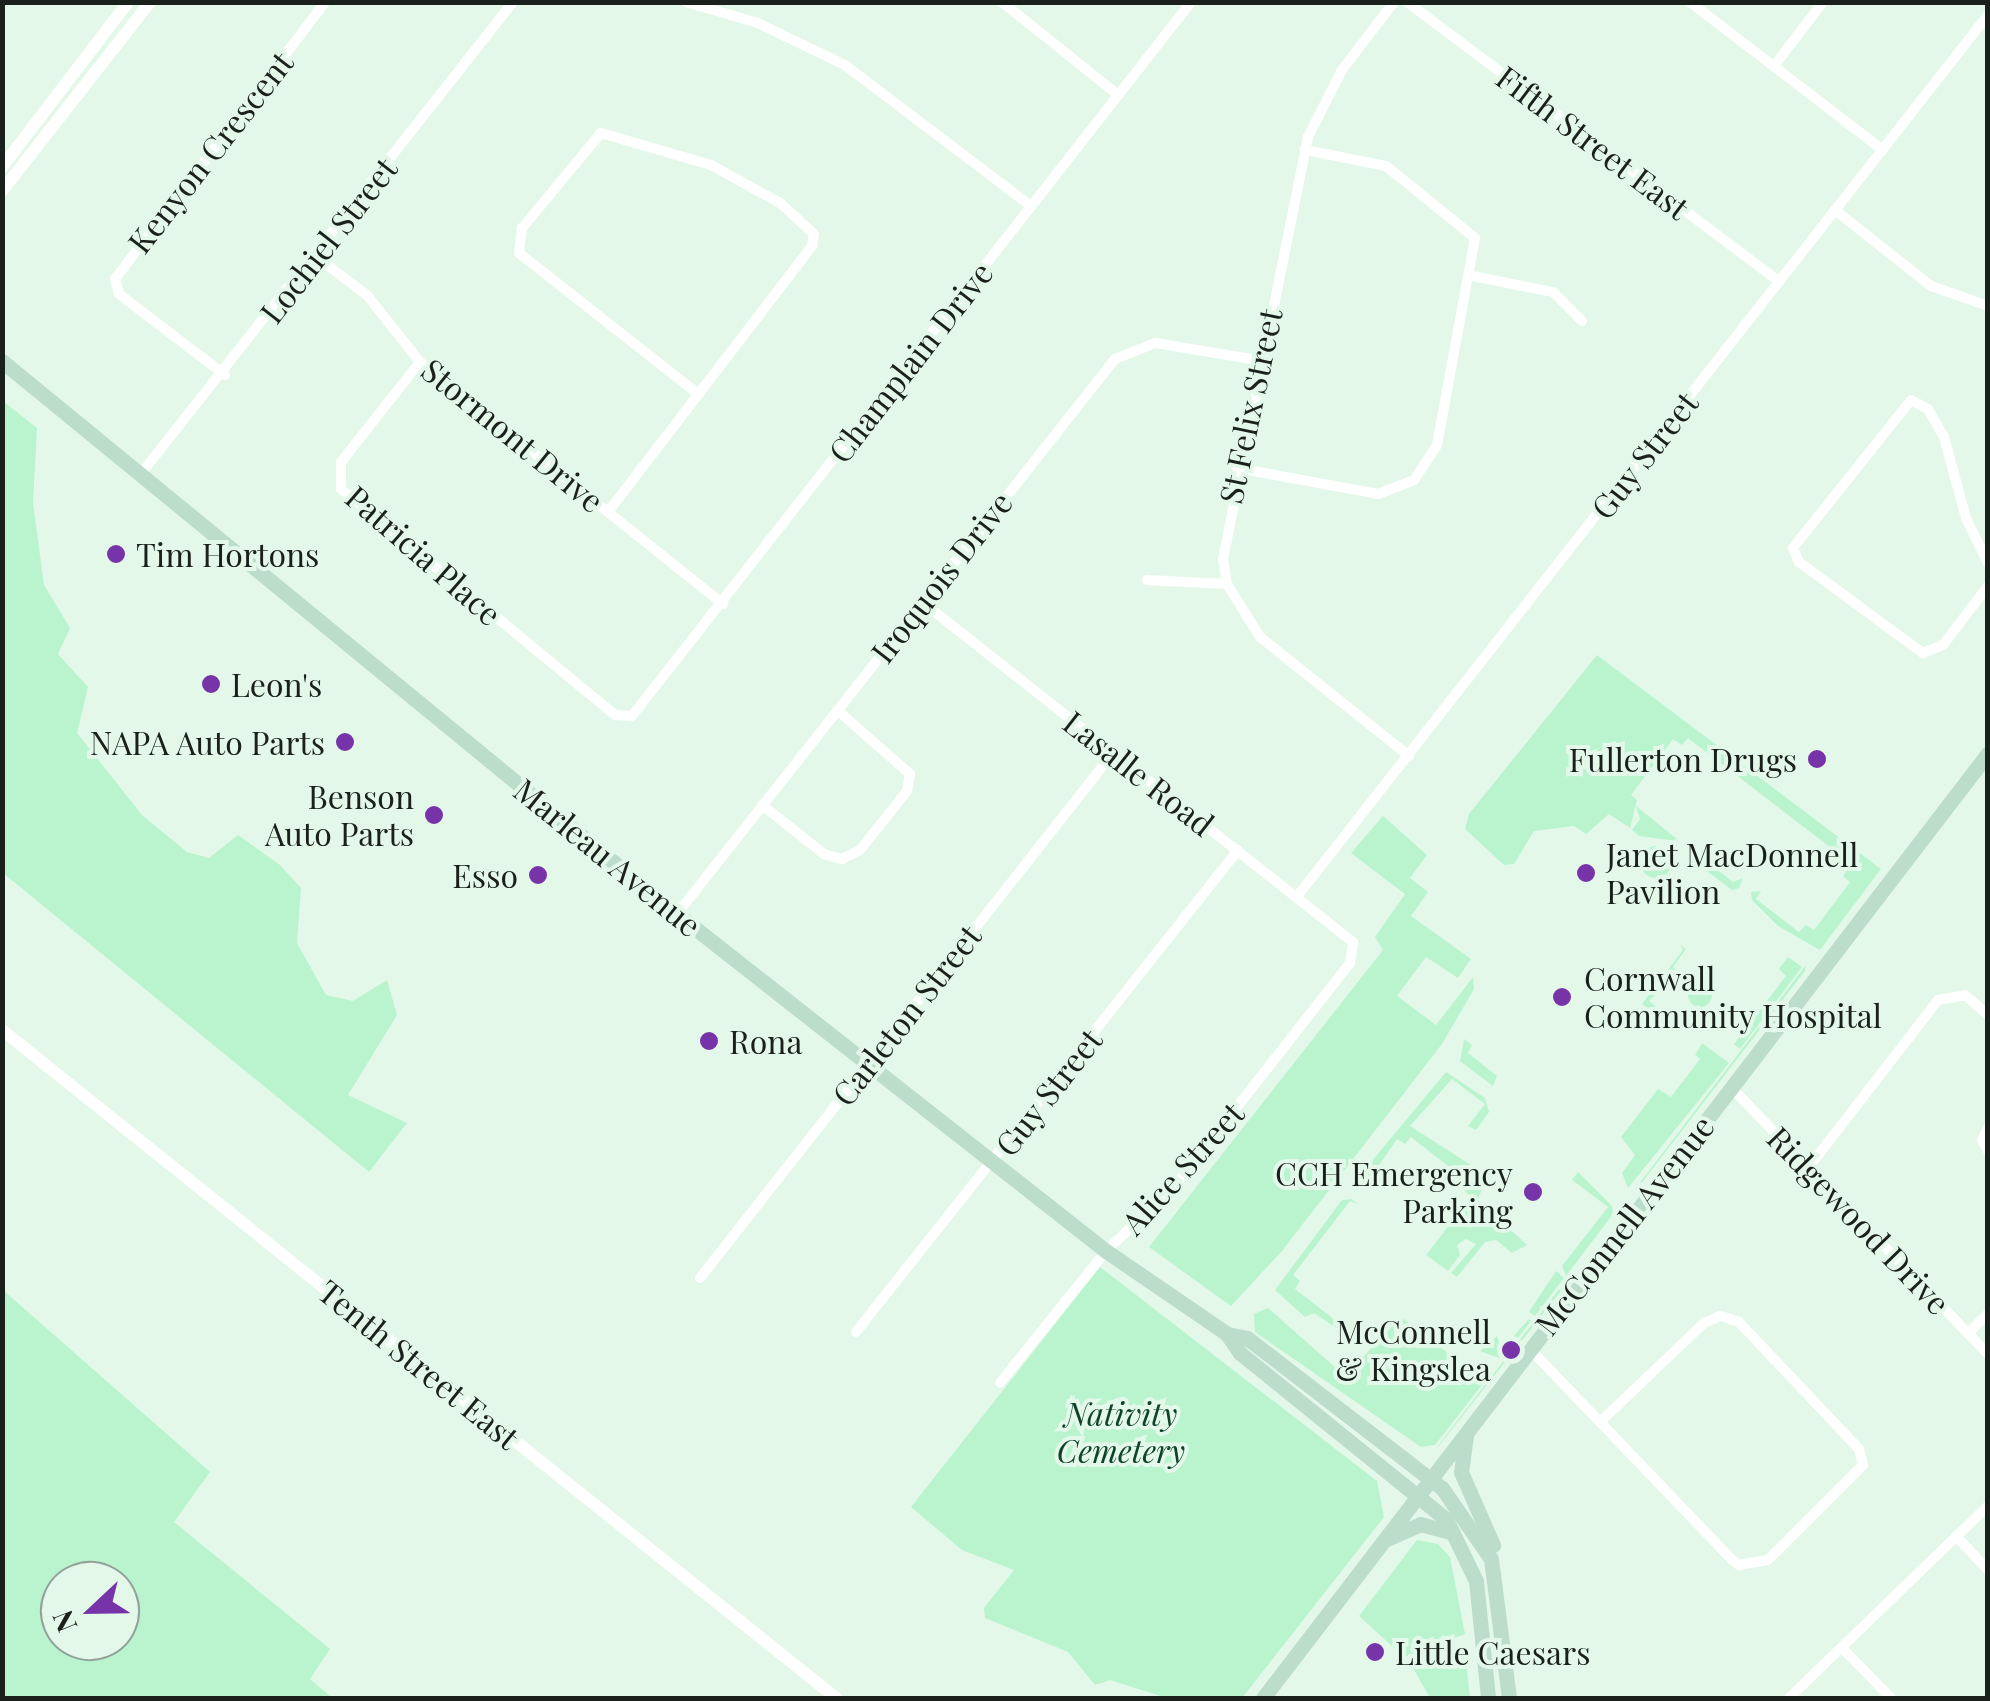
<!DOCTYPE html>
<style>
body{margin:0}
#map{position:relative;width:1990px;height:1701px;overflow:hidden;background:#e4f8ea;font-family:"Playfair Display",serif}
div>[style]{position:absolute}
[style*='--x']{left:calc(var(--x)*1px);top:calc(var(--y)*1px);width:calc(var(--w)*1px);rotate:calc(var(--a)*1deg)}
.green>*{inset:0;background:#b9f4cf}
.round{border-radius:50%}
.minor>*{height:10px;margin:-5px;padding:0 5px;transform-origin:5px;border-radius:5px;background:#fff}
.tertiary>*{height:12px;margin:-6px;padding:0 6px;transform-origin:6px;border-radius:6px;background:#fff}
.secondary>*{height:15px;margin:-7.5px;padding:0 7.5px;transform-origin:7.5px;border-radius:7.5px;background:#bdddcb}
.dots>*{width:28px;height:28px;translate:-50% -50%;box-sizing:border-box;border:5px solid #e4f8ea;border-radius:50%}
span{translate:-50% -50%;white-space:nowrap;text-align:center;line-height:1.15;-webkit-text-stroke:8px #e4f8ea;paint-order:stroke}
.street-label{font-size:32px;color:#1a211c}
.poi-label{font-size:32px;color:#1a211c}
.left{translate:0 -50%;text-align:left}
.right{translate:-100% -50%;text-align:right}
.park-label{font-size:32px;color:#0f442a;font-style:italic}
.frame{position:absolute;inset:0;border:5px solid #1a211c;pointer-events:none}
.north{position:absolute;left:40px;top:1561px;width:100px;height:100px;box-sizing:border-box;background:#e4f8ea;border:2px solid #93a298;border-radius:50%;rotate:248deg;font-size:28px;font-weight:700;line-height:40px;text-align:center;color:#1a211c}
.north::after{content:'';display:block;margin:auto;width:35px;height:45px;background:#7734a8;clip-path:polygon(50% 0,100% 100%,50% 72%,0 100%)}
</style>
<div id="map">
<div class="green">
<div style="clip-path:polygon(3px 401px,37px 428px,33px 503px,44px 585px,70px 628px,58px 654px,88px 687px,77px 733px,142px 815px,187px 852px,209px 858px,238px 835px,280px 865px,301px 888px,297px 943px,326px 995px,353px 1001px,387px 980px,397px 1015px,348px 1095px,407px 1123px,369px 1172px,3px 873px)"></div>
<div style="clip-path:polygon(1597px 655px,1881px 869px,1820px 950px,1778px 926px,1752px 900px,1751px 892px,1761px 891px,1756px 899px,1799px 932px,1806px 925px,1814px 930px,1850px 882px,1843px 876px,1852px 864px,1688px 738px,1682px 745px,1673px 739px,1631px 795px,1637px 800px,1630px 828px,1609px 814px,1586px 834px,1574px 826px,1534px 831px,1514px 864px,1504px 865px,1465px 829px,1469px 814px)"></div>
<div style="clip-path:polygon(1636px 806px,1678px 840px,1678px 841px,1639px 836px,1632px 830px,1640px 819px)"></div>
<div style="clip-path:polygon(1383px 816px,1427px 855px,1410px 878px,1428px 892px,1411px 916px,1471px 959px,1458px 978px,1426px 957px,1397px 996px,1436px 1025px,1473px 977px,1474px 989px,1442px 1044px,1282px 1251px,1231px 1306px,1149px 1247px,1383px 950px,1375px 937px,1405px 894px,1351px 853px)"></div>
<div style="clip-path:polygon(1702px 846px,1720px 859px,1715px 868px,1733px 882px,1743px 878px,1739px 888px,1732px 890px,1696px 863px)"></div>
<div class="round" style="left:1640px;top:846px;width:32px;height:32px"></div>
<div style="clip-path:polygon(1680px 945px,1686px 949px,1673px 967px,1678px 972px,1649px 1001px,1665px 1014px,1661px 1019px,1642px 1004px,1683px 950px)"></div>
<div style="clip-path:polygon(1788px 957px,1802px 967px,1740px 1049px,1734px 1044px,1786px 976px,1779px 969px)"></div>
<div style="clip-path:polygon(1806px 965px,1805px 971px,1637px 1189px,1636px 1188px)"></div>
<div class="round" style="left:1688px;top:983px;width:24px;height:24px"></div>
<div style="clip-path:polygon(1464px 1039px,1472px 1045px,1468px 1053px,1497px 1076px,1493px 1086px,1460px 1061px)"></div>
<div style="clip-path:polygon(1702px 1043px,1729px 1063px,1628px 1188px,1622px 1173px,1635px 1155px,1621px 1137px,1658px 1089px,1671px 1097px,1700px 1059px,1695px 1055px)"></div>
<div style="clip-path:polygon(1446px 1072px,1485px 1098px,1489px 1112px,1476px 1130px,1468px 1126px,1485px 1104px,1452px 1079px,1410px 1126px,1471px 1165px,1462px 1177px,1411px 1137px,1405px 1144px,1397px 1139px,1362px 1190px,1361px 1174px)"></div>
<div style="clip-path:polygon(1474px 1167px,1486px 1177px,1478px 1200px,1527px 1245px,1512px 1253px,1496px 1240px,1485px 1242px,1457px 1277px,1451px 1273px,1476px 1244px,1466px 1239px,1457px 1245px,1460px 1255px,1448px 1271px,1426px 1255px,1471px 1197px,1464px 1190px)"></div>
<div style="clip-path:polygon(1578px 1172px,1612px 1206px,1613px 1214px,1566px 1276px,1562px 1266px,1608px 1207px,1572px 1180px)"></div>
<div style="clip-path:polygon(1351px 1199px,1358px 1204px,1350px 1201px,1293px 1275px,1300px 1281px,1295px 1289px,1353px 1334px,1362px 1324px,1369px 1330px,1356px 1341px,1314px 1313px,1305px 1317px,1275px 1290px,1342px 1200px)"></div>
<div style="clip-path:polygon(1100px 1267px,1377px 1481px,1384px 1517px,1242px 1698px,1167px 1698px,1110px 1680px,1095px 1685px,1068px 1652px,985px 1618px,984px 1608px,1014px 1570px,962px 1550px,911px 1507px)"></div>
<div style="clip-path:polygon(1556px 1271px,1564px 1278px,1535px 1316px,1529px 1312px)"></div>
<div style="clip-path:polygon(1559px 1289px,1561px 1291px,1438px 1447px,1437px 1447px)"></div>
<div style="clip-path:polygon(evenodd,3px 1290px,210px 1472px,174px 1522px,330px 1649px,310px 1679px,332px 1698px,3px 1698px,3px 1290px,60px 1581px,120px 1581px,120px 1641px,60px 1641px,60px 1581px)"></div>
<div style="clip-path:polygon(1268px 1308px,1345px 1376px,1401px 1317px,1485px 1381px,1435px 1445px,1421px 1447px,1255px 1332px,1254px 1314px)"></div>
<div style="clip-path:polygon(1529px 1319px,1531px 1321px,1502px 1359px,1480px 1351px,1497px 1336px,1500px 1345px,1508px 1342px)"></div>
<div style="clip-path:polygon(1417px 1540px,1438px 1544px,1450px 1557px,1465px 1634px,1404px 1657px,1359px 1616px)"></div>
<div style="clip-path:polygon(1465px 1652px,1470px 1698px,1430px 1698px,1413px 1668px)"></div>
</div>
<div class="minor">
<div style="--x:686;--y:2;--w:75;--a:16.3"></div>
<div style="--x:758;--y:23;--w:97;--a:25.8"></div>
<div style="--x:845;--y:65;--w:233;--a:37.2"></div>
<div style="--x:1002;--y:2;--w:149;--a:38.7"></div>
<div style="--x:1394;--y:2;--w:86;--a:127.4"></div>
<div style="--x:1342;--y:70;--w:75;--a:116.9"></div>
<div style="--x:1308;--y:137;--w:430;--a:101.4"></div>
<div style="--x:1223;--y:559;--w:25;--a:81"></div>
<div style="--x:1227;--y:584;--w:62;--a:58.1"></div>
<div style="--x:1260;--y:637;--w:191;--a:38.6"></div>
<div style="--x:1407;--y:2;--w:465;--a:36.9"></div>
<div style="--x:1690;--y:2;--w:243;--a:37.5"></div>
<div style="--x:1774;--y:66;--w:81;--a:-52.6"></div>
<div style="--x:1835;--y:210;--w:122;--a:38.4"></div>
<div style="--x:1931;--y:286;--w:60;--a:19.3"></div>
<div style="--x:315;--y:256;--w:65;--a:36.9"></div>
<div style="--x:367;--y:295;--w:85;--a:51.7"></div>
<div style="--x:420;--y:362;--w:388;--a:38.6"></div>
<div style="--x:1472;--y:276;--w:83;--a:11.2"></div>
<div style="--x:1553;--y:292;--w:41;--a:45"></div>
<div style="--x:420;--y:362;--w:127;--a:128.3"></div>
<div style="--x:341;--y:462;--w:27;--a:90"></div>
<div style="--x:341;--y:489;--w:355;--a:39.5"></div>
<div style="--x:615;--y:715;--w:17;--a:3"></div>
<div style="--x:632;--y:716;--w:907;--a:-51.94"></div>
<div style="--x:225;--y:375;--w:133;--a:-142.6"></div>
<div style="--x:119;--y:294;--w:16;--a:-105"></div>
<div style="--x:115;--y:279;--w:348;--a:-52.8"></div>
<div style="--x:1237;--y:468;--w:143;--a:10.4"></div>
<div style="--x:1378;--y:494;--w:39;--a:-21"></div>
<div style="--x:1414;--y:480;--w:42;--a:-56.7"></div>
<div style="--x:1437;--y:445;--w:210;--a:-79.6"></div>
<div style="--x:1475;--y:238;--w:114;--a:-141"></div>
<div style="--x:1386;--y:166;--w:83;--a:-168.8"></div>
<div style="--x:140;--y:475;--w:602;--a:-51.74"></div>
<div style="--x:608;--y:512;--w:335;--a:-52.5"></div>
<div style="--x:812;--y:246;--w:12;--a:-81"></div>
<div style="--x:814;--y:234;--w:46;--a:-137.6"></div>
<div style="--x:780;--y:203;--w:79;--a:-151.2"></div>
<div style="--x:711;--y:165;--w:115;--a:-163.8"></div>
<div style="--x:601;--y:133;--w:124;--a:129.7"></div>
<div style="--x:522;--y:228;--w:25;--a:97"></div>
<div style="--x:519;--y:253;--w:228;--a:38.2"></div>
<div style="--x:1988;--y:563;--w:50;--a:-116.1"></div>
<div style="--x:1966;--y:518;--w:84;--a:-105.2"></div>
<div style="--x:1944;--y:437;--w:32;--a:-120"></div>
<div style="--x:1928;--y:409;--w:19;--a:-152"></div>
<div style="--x:1911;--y:400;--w:189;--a:128.6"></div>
<div style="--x:1793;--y:548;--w:15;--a:67"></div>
<div style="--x:1799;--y:562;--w:154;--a:36.3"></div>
<div style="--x:1923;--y:653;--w:22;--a:-22"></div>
<div style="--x:1943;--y:645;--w:74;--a:-52.7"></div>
<div style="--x:1147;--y:580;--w:80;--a:2.9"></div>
<div style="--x:921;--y:601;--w:550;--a:38.29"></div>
<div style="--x:1353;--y:942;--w:21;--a:98"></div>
<div style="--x:1350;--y:963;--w:281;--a:128.1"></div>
<div style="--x:1177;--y:1184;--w:98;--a:136.7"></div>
<div style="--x:1106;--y:1251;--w:169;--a:128.8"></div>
<div style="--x:762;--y:805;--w:79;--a:38.3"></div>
<div style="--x:824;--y:854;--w:19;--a:16"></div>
<div style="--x:842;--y:859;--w:20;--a:-27"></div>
<div style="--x:860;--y:850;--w:75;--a:-51.5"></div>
<div style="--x:907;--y:791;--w:17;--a:-80"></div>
<div style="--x:910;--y:774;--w:97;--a:-138.8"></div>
<div style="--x:1299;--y:894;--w:1117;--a:-51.91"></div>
<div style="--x:677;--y:914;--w:707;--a:-51.72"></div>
<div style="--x:1115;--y:359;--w:43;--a:-21.8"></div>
<div style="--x:1155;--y:343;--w:104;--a:9.4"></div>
<div style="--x:1730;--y:1086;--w:372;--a:46.1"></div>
<div style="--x:1988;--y:1128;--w:13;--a:117"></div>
<div style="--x:1982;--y:1140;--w:13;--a:61"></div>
<div style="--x:1809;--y:1167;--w:211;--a:-52.3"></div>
<div style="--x:1938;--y:1000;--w:27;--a:-10"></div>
<div style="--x:1965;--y:995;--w:30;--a:41"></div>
<div style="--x:700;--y:1278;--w:668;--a:-51.81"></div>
<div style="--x:856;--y:1332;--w:615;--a:-51.6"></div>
<div style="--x:1968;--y:1333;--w:28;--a:-44"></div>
<div style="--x:1529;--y:1348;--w:292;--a:46.2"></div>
<div style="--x:1731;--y:1559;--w:10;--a:37"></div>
<div style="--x:1739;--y:1565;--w:29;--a:-10"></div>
<div style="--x:1768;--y:1560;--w:134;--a:-45"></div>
<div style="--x:1863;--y:1465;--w:16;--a:-104"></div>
<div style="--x:1859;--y:1449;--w:175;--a:-133.4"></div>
<div style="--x:1739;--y:1322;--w:20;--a:-162"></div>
<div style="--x:1720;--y:1316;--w:17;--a:156"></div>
<div style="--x:1704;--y:1323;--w:144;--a:136.4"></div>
<div style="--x:1956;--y:1536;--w:47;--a:46.7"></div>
<div style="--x:1842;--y:1648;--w:70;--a:45.6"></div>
<div style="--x:1789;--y:1698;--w:277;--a:-44"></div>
</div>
<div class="tertiary">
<div style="--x:2;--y:167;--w:208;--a:-52.6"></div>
<div style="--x:2;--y:191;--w:240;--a:-51.9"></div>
<div style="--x:2;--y:1030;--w:1069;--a:38.69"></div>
</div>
<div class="secondary">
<div style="--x:2;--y:361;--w:873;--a:39.33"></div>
<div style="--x:677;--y:914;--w:546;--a:38.15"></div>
<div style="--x:1106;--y:1251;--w:147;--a:34.4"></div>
<div style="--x:1227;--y:1334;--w:20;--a:11"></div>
<div style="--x:1247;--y:1338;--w:246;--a:37.6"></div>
<div style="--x:1442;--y:1488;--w:86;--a:55.4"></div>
<div style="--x:1491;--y:1559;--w:140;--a:82.6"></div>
<div style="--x:1227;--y:1334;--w:23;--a:56"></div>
<div style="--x:1240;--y:1353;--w:265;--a:38.9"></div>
<div style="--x:1446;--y:1519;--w:69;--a:64.2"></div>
<div style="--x:1476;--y:1581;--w:118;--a:84.1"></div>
<div style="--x:1466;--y:1436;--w:36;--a:98"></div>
<div style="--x:1461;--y:1472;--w:80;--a:66.3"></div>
<div style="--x:1387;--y:1539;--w:36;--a:-24"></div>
<div style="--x:1420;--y:1524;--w:34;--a:15"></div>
<div style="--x:1263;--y:1698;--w:1191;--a:-52.5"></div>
</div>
<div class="dots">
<div style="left:116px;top:554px;background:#7734a8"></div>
<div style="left:211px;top:684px;background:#7734a8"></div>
<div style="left:345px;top:742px;background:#7734a8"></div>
<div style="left:1817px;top:759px;background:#7734a8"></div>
<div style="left:434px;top:815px;background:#7734a8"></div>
<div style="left:1586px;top:873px;background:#7734a8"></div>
<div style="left:538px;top:875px;background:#7734a8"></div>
<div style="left:1562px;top:997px;background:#7734a8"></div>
<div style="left:709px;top:1041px;background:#7734a8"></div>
<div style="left:1533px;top:1192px;background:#7734a8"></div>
<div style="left:1511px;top:1350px;background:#7734a8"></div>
<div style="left:1375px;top:1652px;background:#7734a8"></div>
</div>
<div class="street-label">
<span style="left:1593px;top:142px;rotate:37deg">Fifth Street East</span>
<span style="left:210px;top:152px;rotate:-52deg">Kenyon Crescent</span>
<span style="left:328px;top:240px;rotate:-52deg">Lochiel Street</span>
<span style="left:910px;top:362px;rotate:-52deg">Champlain Drive</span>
<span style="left:1250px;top:406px;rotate:-78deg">St Felix Street</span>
<span style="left:513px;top:435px;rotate:39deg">Stormont Drive</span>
<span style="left:1644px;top:455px;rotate:-52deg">Guy Street</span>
<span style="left:424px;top:555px;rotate:41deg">Patricia Place</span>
<span style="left:941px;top:577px;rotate:-52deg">Iroquois Drive</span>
<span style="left:1139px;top:773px;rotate:38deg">Lasalle Road</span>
<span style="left:608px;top:857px;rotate:39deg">Marleau Avenue</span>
<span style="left:906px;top:1015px;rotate:-52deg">Carleton Street</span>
<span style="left:1048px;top:1092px;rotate:-52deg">Guy Street</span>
<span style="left:1182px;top:1168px;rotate:-48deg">Alice Street</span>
<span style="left:1859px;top:1220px;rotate:46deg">Ridgewood Drive</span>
<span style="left:1624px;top:1225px;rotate:-52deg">McConnell Avenue</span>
<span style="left:419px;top:1364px;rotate:39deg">Tenth Street East</span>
</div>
<div class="poi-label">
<span class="left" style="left:136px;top:554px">Tim Hortons</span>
<span class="left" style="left:231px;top:684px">Leon's</span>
<span class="right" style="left:325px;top:742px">NAPA Auto Parts</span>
<span class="right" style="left:1797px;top:759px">Fullerton Drugs</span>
<span class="right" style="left:414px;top:815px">Benson<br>Auto Parts</span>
<span class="left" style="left:1606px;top:873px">Janet MacDonnell<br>Pavilion</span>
<span class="right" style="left:518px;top:875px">Esso</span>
<span class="left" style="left:1584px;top:997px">Cornwall<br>Community Hospital</span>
<span class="left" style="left:729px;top:1041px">Rona</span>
<span class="right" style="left:1513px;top:1192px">CCH Emergency<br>Parking</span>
<span class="right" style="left:1491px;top:1350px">McConnell<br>&amp; Kingslea</span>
<span class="left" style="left:1395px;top:1652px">Little Caesars</span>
</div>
<div class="park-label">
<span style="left:1121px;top:1432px">Nativity<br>Cemetery</span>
</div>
<div class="frame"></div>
<div class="north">N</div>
</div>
